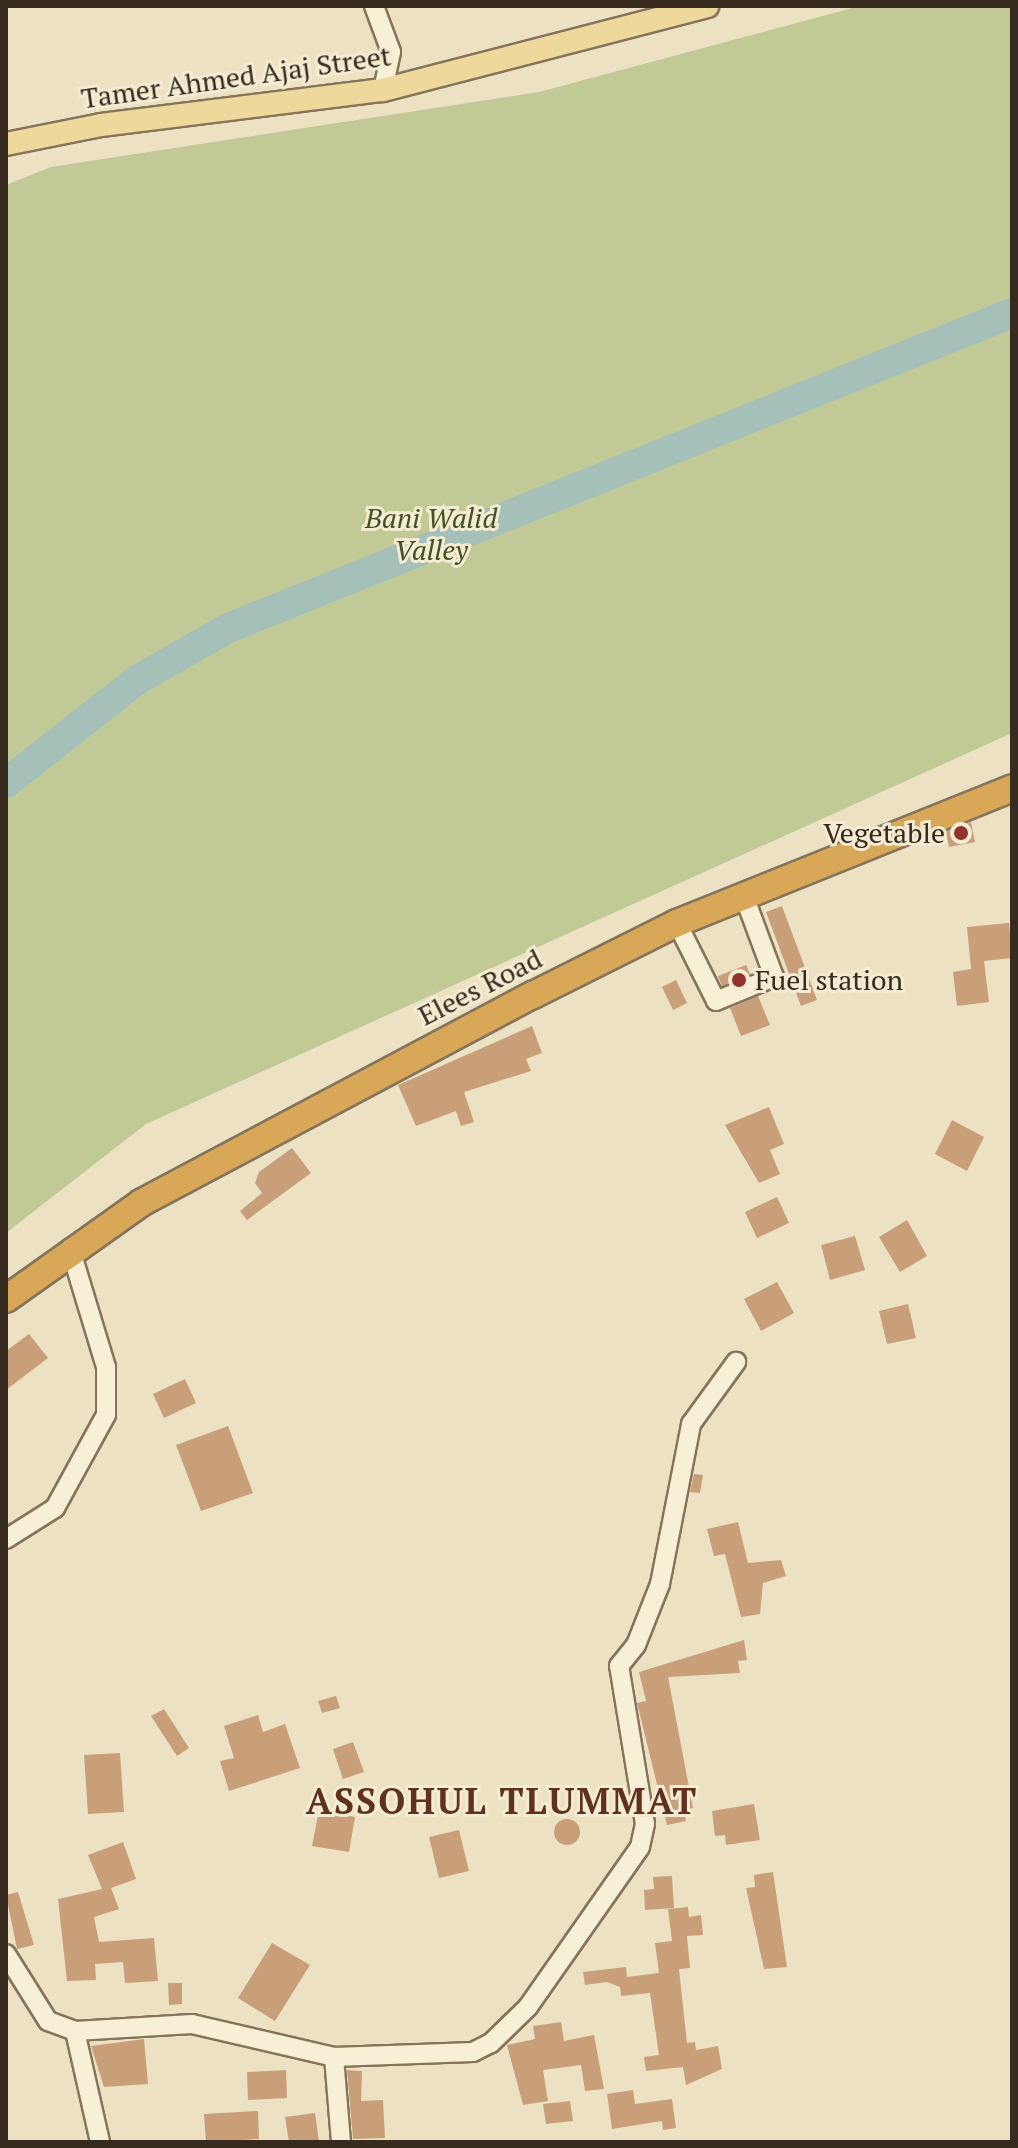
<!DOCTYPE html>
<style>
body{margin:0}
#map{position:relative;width:1018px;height:2148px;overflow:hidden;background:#ece2c3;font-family:"PT Serif",serif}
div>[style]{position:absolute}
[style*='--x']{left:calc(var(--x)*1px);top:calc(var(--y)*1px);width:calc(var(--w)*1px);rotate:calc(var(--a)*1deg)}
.green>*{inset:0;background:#c1c997}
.river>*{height:30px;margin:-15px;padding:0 15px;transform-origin:15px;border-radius:15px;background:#a5bfb9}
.building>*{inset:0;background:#c99f7a}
.round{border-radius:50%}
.roads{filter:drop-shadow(2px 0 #85745b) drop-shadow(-2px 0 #85745b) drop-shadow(0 2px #85745b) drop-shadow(0 -2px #85745b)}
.minor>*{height:18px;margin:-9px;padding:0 9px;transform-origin:9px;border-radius:9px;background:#f7efd6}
.major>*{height:22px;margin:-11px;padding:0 11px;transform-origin:11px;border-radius:11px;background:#eed99c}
.highway>*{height:26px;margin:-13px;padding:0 13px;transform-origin:13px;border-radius:13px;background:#d8a757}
.dots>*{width:22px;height:22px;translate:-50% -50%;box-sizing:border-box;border:4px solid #f4ecd2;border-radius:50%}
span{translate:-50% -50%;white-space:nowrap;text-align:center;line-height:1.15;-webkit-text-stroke:6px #f4ecd2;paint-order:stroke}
.street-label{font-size:28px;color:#362b1e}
.park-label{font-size:28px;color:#445126;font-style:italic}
.poi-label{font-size:28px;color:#362b1e}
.right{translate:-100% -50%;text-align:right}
.left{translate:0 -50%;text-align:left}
.district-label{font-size:36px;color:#61311f;font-weight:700;letter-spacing:2px}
.frame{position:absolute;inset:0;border:8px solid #362b1e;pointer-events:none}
</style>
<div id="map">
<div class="green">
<div style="clip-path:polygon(860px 6px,1012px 6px,1012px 733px,146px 1124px,6px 1233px,6px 185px,51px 167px,539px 92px)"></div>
</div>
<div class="river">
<div style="--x:6;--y:783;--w:167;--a:-38.2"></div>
<div style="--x:137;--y:680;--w:105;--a:-29.7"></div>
<div style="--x:228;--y:628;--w:845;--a:-21.89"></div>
</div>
<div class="building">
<div style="clip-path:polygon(971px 822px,975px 842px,949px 847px,946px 832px)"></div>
<div style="clip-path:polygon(782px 906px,817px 1000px,801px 1006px,766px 912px)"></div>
<div style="clip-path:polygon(1009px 923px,1012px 958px,984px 961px,989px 1002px,957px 1006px,953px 972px,971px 969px,967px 927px)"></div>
<div style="clip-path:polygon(746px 965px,750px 974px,722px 986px,718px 976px)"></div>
<div style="clip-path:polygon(676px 980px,687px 1003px,673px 1010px,662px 987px)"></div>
<div style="clip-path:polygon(758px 996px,770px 1025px,741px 1036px,730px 1008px)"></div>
<div style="clip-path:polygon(532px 1026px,542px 1053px,526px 1059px,531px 1071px,464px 1092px,474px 1122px,461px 1126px,456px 1111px,416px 1126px,398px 1085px)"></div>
<div style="clip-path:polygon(769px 1107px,784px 1144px,770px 1150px,780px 1174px,759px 1183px,725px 1125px)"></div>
<div style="clip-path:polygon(952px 1120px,984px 1137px,967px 1171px,935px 1154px)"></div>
<div style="clip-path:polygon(292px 1148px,311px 1173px,247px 1220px,240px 1211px,262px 1193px,255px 1183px,259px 1172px)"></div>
<div style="clip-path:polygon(777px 1197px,789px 1223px,757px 1238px,745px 1212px)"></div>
<div style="clip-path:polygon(907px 1220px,927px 1256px,900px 1272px,879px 1237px)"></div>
<div style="clip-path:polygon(855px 1236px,865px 1270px,830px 1280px,821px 1245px)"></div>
<div style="clip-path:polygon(777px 1282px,794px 1313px,761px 1331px,744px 1299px)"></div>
<div style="clip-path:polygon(908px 1304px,916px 1338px,887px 1344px,879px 1311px)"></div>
<div style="clip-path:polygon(29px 1334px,48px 1358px,6px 1390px,6px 1351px)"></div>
<div style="clip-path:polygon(185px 1379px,196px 1403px,164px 1418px,153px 1394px)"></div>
<div style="clip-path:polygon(228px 1426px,253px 1493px,201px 1511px,176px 1445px)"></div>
<div style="clip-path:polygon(694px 1474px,703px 1475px,700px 1493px,690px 1492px)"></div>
<div style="clip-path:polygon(738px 1522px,748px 1563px,781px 1560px,786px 1576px,763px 1583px,760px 1614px,741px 1617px,725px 1554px,714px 1556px,707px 1529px)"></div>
<div style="clip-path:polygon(744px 1640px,747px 1660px,738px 1661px,740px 1673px,668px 1677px,693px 1808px,684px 1810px,686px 1821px,667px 1825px,637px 1703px,646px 1701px,639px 1672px)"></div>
<div style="clip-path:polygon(336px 1696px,340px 1708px,322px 1713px,318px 1701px)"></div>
<div style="clip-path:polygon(164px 1709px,189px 1748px,177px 1756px,151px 1716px)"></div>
<div style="clip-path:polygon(258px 1715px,263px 1732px,285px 1724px,300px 1768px,229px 1791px,220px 1761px,234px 1758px,224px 1726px)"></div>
<div style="clip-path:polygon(353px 1742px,364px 1772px,343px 1779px,333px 1749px)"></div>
<div style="clip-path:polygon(120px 1753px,124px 1812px,88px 1814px,84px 1755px)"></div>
<div style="clip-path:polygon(754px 1804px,760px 1840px,726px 1845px,725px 1835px,715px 1836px,712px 1811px)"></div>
<div style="clip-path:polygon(319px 1810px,355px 1817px,349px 1852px,312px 1846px)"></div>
<div class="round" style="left:554px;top:1819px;width:26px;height:26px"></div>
<div style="clip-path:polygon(459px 1830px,469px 1871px,439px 1878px,429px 1837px)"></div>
<div style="clip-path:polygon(123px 1842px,136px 1879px,111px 1888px,119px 1909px,94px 1917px,99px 1942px,154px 1938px,158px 1981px,125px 1983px,123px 1962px,95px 1964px,96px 1980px,67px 1981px,58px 1899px,102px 1889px,88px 1855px)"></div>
<div style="clip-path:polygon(773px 1872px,787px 1967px,764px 1969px,746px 1888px,755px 1887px,754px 1875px)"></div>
<div style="clip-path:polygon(672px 1876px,674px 1908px,645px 1910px,644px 1890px,654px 1889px,653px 1877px)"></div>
<div style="clip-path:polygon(18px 1892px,34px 1945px,17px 1949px,6px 1895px)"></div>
<div style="clip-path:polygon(688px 1907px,689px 1917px,701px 1915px,703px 1935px,687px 1936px,690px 1968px,679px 1969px,687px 2043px,695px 2042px,696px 2050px,718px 2046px,722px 2069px,686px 2085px,683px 2067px,646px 2071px,644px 2057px,659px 2055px,650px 1993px,621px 1996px,620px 1987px,607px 1982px,585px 1985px,583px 1972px,626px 1967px,627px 1977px,659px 1973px,655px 1943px,672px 1941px,668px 1909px)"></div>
<div style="clip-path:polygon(272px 1943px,310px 1965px,275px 2021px,238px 1998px)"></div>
<div style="clip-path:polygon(168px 1983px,182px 1983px,182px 2004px,169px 2005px)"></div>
<div style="clip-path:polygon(561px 2022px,564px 2041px,594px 2035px,604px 2089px,585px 2091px,581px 2065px,543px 2070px,548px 2101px,523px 2105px,507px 2045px,535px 2039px,533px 2026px)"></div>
<div style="clip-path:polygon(144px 2039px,148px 2084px,104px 2087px,91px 2046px)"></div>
<div style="clip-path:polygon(286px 2070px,287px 2098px,248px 2100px,247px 2072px)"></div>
<div style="clip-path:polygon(347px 2070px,362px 2071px,361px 2101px,383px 2100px,385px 2138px,353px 2139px)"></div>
<div style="clip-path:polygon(633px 2090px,635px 2104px,672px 2099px,676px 2128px,663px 2130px,662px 2121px,612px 2129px,607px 2094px)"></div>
<div style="clip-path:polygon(570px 2101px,573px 2121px,546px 2124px,543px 2104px)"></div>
<div style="clip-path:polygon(258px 2111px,259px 2139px,206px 2142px,204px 2114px)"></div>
<div style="clip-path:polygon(315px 2113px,319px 2142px,289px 2142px,285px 2117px)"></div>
</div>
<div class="roads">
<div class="minor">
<div style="--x:374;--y:6;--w:49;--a:69.7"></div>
<div style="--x:391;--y:52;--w:39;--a:102"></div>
<div style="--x:677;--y:923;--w:87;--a:63.4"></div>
<div style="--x:716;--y:1001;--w:63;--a:-22.5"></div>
<div style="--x:774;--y:977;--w:86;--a:-110.3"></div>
<div style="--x:6;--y:1539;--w:58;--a:-32.3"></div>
<div style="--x:55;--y:1508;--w:106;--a:-61.3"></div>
<div style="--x:106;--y:1415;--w:48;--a:-90"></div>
<div style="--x:106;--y:1367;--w:124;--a:-106.8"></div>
<div style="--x:6;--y:1954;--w:79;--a:57.9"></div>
<div style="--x:48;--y:2021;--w:29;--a:20"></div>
<div style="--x:75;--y:2031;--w:117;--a:-3.4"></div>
<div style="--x:192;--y:2024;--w:146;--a:13.1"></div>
<div style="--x:334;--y:2057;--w:139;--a:-2.1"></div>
<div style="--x:473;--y:2052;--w:20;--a:-27"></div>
<div style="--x:491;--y:2043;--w:52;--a:-44.2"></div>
<div style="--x:528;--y:2007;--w:195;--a:-55"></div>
<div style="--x:640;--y:1847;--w:24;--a:-78"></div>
<div style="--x:645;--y:1824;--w:160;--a:-99.3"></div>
<div style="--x:619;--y:1666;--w:27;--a:-51"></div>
<div style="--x:636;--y:1645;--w:66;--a:-68.5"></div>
<div style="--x:660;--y:1584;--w:163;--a:-79"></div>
<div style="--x:691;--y:1424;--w:77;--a:-54"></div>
<div style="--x:75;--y:2031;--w:114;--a:77.3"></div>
<div style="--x:334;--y:2057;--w:85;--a:85.3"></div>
</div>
<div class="major">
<div style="--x:6;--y:144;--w:97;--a:-11.3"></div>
<div style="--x:101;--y:125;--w:284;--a:-7.1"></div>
<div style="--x:383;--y:90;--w:335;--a:-14.5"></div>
</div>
<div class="highway">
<div style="--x:6;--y:1299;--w:166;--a:-35.4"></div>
<div style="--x:141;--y:1203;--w:444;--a:-28"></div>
<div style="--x:533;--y:995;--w:161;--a:-26.6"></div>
<div style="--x:677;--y:923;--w:361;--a:-21.9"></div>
</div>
</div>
<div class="dots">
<div style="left:961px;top:833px;background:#92322d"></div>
<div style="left:739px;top:980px;background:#92322d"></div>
</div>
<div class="street-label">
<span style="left:236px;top:77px;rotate:-8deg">Tamer Ahmed Ajaj Street</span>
<span style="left:480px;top:987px;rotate:-27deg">Elees Road</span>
</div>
<div class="park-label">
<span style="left:431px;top:534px">Bani Walid<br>Valley</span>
</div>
<div class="poi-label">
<span class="right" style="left:945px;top:833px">Vegetable</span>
<span class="left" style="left:755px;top:980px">Fuel station</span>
</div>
<div class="district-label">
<span style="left:502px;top:1801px">ASSOHUL TLUMMAT</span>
</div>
<div class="frame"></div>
</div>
